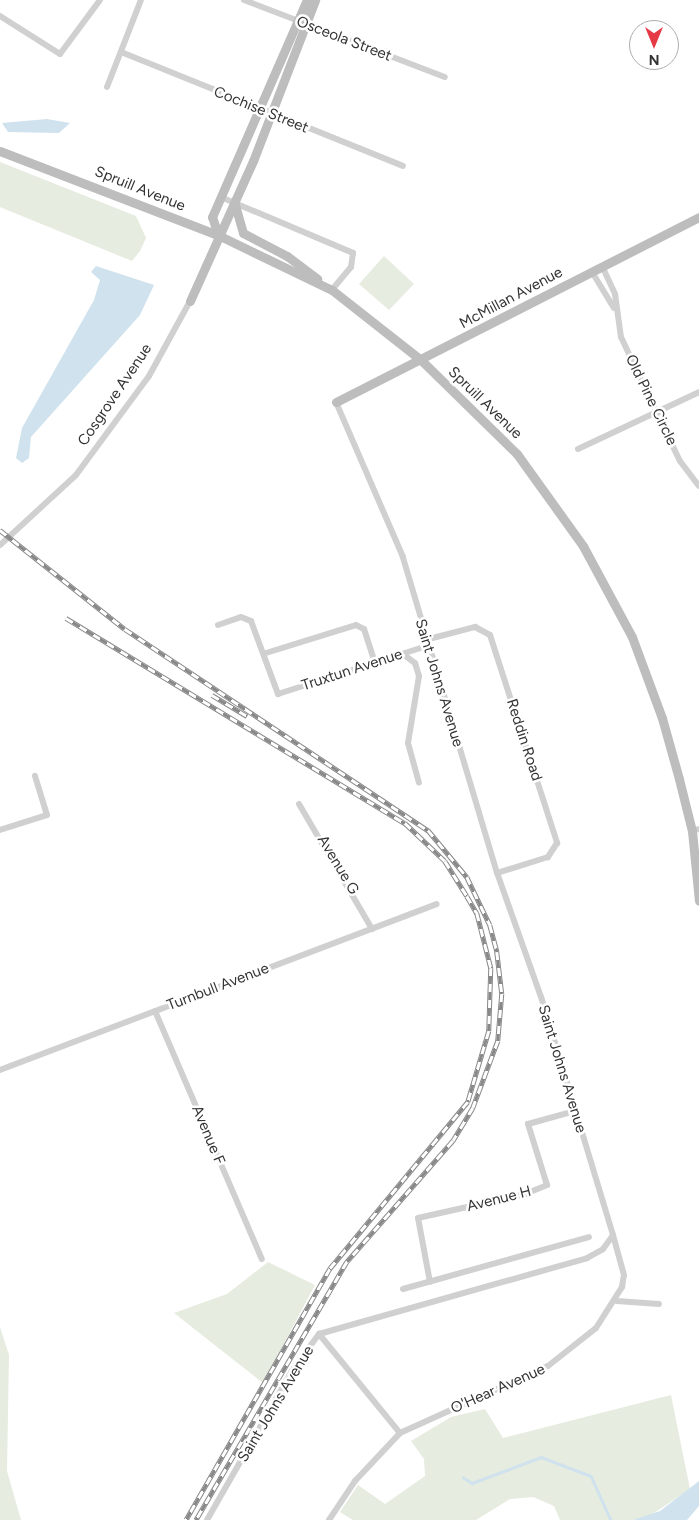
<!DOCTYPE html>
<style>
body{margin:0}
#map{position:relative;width:699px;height:1520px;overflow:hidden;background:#fff;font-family:Figtree,sans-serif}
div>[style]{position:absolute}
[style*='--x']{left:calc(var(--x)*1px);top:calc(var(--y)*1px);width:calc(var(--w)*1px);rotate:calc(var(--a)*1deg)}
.green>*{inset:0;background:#e6ecdf}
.water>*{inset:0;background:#cfe2ee}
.stream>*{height:2.5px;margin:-1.25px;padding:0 1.25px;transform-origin:1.25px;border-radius:1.25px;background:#cfe2ee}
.street>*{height:6px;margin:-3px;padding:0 3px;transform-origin:3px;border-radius:3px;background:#d0d0d0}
.secondary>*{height:9px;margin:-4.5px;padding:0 4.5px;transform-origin:4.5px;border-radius:4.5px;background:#bdbdbd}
.rail>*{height:4.5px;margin-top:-2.25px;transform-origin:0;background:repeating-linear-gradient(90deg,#fff 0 8px,#888 0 16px);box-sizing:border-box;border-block:1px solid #888}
span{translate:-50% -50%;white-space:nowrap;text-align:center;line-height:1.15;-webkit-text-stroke:5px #fff;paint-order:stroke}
.street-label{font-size:15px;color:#333}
.north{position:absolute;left:629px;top:20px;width:50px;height:50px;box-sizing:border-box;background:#fff;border:1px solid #adadad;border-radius:50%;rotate:180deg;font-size:14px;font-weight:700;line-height:20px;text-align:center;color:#333}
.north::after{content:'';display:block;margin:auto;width:18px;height:22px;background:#e63946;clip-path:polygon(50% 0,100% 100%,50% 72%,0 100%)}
</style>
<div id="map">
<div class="green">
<div style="clip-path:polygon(0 162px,136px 216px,146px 238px,140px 251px,132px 261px,0 207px)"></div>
<div style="clip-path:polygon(384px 256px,414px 284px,389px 310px,359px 284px)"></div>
<div style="clip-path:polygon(268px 1262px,315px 1285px,263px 1383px,174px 1313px,227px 1294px)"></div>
<div style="clip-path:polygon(0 1327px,9px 1355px,7px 1471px,21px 1520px,0 1520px)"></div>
<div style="clip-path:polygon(671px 1395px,690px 1489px,651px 1515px,633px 1520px,560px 1520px,554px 1506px,533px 1497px,510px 1499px,476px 1520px,353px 1520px,340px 1512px,358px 1485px,385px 1504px,425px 1476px,424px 1459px,411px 1441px,451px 1417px,485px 1409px,503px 1438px)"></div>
</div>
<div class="water">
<div style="clip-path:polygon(47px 119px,70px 123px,59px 133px,8px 132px,2px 123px)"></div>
<div style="clip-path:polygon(96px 266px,154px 285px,140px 315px,31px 437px,29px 458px,22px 463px,16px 458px,22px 428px,94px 300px,100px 280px,91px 272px)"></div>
<div style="clip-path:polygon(699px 1481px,699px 1506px,687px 1520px,633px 1520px,660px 1511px)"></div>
</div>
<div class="stream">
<div style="--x:463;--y:1477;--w:11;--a:34"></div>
<div style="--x:472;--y:1483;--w:74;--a:-20.6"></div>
<div style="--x:541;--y:1457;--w:53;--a:20.8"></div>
<div style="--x:591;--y:1476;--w:48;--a:65.6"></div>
</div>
<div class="street">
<div style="--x:244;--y:0;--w:215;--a:21"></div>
<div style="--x:0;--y:16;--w:71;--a:32.3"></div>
<div style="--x:60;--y:54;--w:67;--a:-53.5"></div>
<div style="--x:121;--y:52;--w:304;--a:22"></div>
<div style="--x:107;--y:87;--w:93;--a:-68.7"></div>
<div style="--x:223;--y:198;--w:141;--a:22.9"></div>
<div style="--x:353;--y:253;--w:14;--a:98"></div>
<div style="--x:351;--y:267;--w:30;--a:130"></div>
<div style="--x:602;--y:266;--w:31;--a:65"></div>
<div style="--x:615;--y:294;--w:43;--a:82.1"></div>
<div style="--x:621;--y:337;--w:137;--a:64.6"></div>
<div style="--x:680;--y:461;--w:31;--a:53"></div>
<div style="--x:592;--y:272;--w:42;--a:58.6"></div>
<div style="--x:578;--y:449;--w:134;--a:-25.2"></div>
<div style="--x:0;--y:545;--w:103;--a:-42.6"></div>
<div style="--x:76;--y:475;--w:123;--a:-53.6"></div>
<div style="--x:149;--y:376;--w:85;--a:-61.3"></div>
<div style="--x:218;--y:625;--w:24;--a:-19"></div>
<div style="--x:241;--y:617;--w:11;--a:22"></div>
<div style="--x:251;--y:621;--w:78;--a:69.7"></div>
<div style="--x:278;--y:694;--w:157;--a:-17.9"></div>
<div style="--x:425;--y:640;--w:52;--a:-14.6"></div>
<div style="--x:475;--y:627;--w:17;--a:28"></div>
<div style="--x:490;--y:635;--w:219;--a:72.1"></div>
<div style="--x:557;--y:843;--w:17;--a:123"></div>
<div style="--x:548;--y:857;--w:53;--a:162.6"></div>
<div style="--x:266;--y:653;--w:94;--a:-17.3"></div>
<div style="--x:356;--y:625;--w:9;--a:27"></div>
<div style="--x:364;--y:629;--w:36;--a:72"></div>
<div style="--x:403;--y:654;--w:15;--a:37"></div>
<div style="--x:415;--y:663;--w:14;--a:73"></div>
<div style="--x:419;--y:676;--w:68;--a:99.3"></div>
<div style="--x:408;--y:743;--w:41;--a:74.6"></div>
<div style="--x:299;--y:804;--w:145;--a:59.7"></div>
<div style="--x:0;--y:830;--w:49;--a:-17.7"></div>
<div style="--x:47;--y:815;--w:41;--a:-107.1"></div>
<div style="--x:692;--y:831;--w:7;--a:-16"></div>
<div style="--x:155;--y:1011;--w:270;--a:66.7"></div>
<div style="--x:0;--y:1070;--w:467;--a:-20.8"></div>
<div style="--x:430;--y:1282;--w:65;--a:-100.6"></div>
<div style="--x:418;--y:1218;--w:110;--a:-12.6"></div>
<div style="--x:525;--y:1194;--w:24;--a:-22"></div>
<div style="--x:547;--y:1185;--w:64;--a:-107.3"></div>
<div style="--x:528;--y:1124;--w:49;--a:-15.5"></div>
<div style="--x:403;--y:1289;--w:193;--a:-15.6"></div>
<div style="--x:617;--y:1301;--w:42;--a:4.1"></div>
<div style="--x:319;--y:1334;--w:128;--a:50.7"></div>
<div style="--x:207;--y:1520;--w:172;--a:-60.3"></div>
<div style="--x:292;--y:1371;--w:46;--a:-53.9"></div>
<div style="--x:319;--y:1334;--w:279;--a:-15.8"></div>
<div style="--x:587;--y:1258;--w:18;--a:-29"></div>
<div style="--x:603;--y:1249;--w:17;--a:-54"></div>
<div style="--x:613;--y:1235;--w:249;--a:-106.8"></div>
<div style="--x:541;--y:997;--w:132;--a:-109.5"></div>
<div style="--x:497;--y:873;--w:330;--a:-106.6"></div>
<div style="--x:403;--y:557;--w:169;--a:-113.4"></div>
<div style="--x:329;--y:1520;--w:47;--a:-56.3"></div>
<div style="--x:355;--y:1481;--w:66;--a:-46.8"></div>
<div style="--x:400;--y:1433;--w:162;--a:-24.4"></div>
<div style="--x:548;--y:1366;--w:61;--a:-38.4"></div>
<div style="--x:596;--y:1328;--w:49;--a:-57.6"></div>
<div style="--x:622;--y:1287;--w:12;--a:-81"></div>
<div style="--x:624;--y:1275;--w:41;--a:-105.4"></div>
</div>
<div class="secondary">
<div style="--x:0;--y:151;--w:234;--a:21.1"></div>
<div style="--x:218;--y:235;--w:127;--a:25.8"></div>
<div style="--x:332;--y:290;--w:113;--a:38.2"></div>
<div style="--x:421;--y:360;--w:134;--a:44.4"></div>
<div style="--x:517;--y:454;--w:113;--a:54.3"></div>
<div style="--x:583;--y:546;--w:103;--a:61.7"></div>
<div style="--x:632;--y:637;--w:86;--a:69.7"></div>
<div style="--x:662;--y:718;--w:63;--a:74.4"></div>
<div style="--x:679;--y:779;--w:54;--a:76"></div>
<div style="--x:692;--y:831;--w:70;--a:84.3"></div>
<div style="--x:235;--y:205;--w:29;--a:74"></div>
<div style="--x:243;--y:233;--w:50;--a:27.6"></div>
<div style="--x:287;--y:256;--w:38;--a:37"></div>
<div style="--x:218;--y:235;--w:19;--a:-108"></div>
<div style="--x:212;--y:217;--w:237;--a:-66.4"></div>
<div style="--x:190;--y:301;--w:154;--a:-65.8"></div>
<div style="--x:253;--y:161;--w:173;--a:-68.9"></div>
<div style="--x:336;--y:402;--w:407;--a:-27"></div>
</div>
<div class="rail">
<div style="--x:0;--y:530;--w:159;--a:38.4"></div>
<div style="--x:125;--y:629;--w:364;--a:33.6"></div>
<div style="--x:428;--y:830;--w:61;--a:50.3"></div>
<div style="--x:467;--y:877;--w:53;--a:64.4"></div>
<div style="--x:490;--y:925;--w:28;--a:75"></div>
<div style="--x:497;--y:952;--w:42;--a:83.2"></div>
<div style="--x:502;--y:994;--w:47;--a:94.9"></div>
<div style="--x:498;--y:1041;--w:72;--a:110.5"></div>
<div style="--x:473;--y:1108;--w:39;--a:121"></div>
<div style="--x:453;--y:1141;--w:161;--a:131.2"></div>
<div style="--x:347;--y:1262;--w:299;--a:120.3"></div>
<div style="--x:66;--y:618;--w:396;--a:31.2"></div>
<div style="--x:405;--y:823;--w:55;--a:43.5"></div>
<div style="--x:445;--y:861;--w:41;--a:57.8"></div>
<div style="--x:467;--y:896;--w:20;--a:60"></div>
<div style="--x:477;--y:913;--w:57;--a:75.7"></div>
<div style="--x:491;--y:968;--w:63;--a:91.8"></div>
<div style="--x:489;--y:1031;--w:74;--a:106.5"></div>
<div style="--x:468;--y:1102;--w:217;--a:129.6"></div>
<div style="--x:330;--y:1269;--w:289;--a:119.8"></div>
<div style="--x:212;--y:695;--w:41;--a:31"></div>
</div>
<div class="street-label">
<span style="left:344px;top:39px;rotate:21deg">Osceola Street</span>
<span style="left:261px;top:110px;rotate:22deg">Cochise Street</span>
<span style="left:140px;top:189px;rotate:22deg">Spruill Avenue</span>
<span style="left:511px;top:298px;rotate:-28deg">McMillan Avenue</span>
<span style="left:115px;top:395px;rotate:-56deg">Cosgrove Avenue</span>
<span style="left:651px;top:400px;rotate:64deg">Old Pine Circle</span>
<span style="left:485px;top:403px;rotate:44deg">Spruill Avenue</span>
<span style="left:352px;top:670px;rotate:-18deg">Truxtun Avenue</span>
<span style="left:439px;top:683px;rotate:73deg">Saint Johns Avenue</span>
<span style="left:524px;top:740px;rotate:72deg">Reddin Road</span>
<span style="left:338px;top:865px;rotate:59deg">Avenue G</span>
<span style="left:218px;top:987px;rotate:-21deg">Turnbull Avenue</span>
<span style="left:562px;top:1069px;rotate:73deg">Saint Johns Avenue</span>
<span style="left:208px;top:1135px;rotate:67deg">Avenue F</span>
<span style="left:499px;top:1199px;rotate:-14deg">Avenue H</span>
<span style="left:498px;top:1389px;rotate:-24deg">O'Hear Avenue</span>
<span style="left:276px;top:1404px;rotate:-59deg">Saint Johns Avenue</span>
</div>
<div class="north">N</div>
</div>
